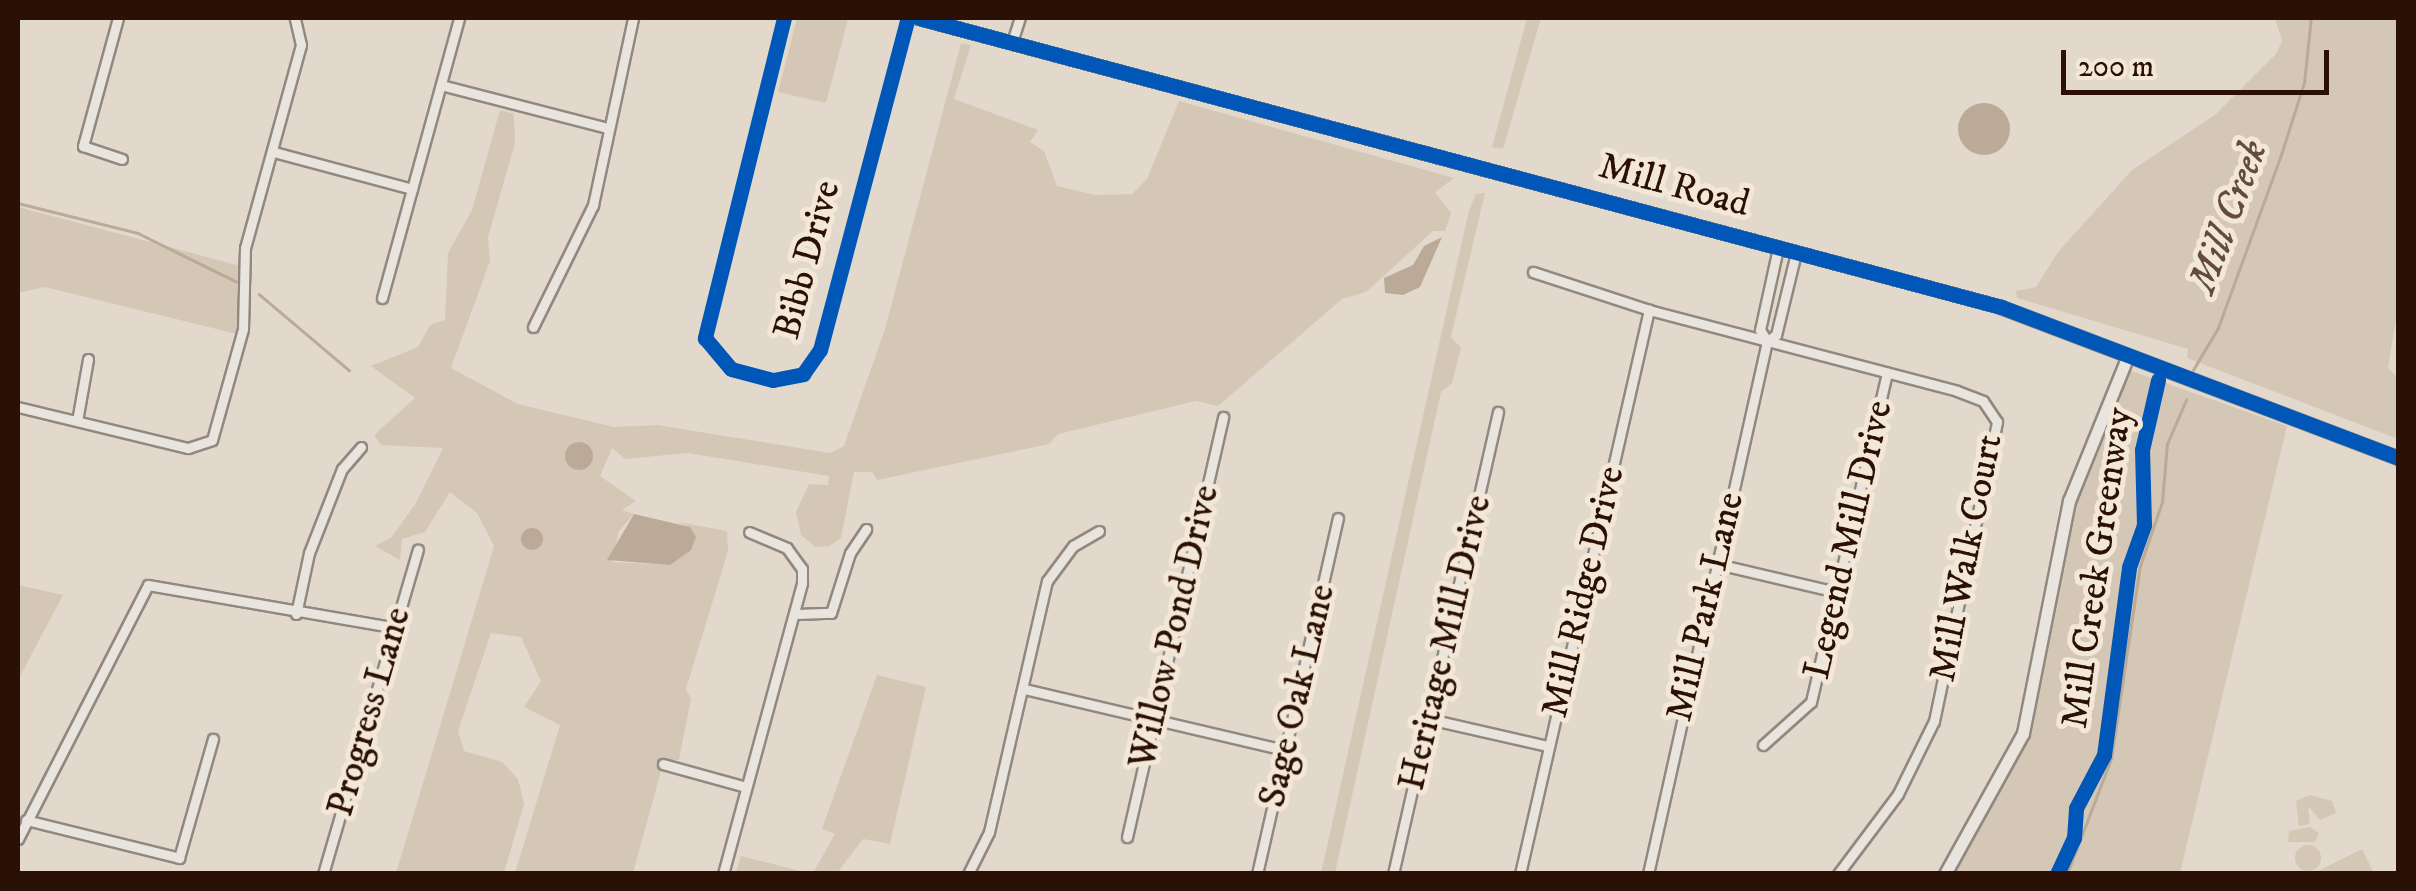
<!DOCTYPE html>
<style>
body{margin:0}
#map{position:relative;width:2416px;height:891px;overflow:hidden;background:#e2d9cc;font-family:"IM FELL DW Pica",serif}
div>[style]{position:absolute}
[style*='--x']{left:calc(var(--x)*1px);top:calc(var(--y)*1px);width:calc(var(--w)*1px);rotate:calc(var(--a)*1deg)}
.green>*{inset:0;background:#d5c7b5}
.round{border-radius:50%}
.water>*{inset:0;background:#bbaa98}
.stream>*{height:2.5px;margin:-1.25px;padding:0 1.25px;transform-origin:1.25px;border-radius:1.25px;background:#bbaa98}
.roads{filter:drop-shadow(2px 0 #918880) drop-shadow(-2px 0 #918880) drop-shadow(0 2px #918880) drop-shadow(0 -2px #918880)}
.minor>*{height:9px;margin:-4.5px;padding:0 4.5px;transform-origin:4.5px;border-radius:4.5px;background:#e9e4dd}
.tertiary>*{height:11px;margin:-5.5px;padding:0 5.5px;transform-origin:5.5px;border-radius:5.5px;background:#e9e4dd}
.cycleway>*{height:15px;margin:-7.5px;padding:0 7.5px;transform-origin:7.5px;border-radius:7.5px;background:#0057b8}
span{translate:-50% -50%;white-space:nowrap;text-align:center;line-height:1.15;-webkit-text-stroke:10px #f3e8d7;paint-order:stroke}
.street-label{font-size:38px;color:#2b1005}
.water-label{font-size:40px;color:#644c3d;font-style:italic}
.frame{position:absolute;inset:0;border:20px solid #2b1005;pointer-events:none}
.scale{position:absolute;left:2061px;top:50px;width:268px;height:45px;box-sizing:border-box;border:5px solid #2b1005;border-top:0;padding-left:12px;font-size:30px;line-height:35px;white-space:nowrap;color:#2b1005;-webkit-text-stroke:8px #f3e8d7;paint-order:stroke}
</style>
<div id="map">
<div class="green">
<div style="clip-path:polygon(797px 18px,848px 19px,826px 103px,778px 92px)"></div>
<div style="clip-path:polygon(1527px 18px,1541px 18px,1503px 149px,1492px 147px)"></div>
<div style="clip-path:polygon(2275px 18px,2398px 18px,2398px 307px,2388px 368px,2398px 377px,2398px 439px,2187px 358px,2188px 349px,2017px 298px,2016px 291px,2036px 287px,2058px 252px,2132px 170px,2216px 114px,2276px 54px,2282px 41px)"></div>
<div style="clip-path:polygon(961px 43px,971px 45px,954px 99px,1038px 130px,1030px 142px,1044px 151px,1057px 186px,1095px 195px,1132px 194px,1147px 179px,1179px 101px,1454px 178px,1435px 192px,1451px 213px,1445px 231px,1433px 231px,1366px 292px,1342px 299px,1218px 406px,1196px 401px,1058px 434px,1049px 444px,877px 480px,872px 472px,854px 472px,841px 538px,829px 546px,816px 547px,801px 535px,796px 512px,809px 484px,828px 485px,829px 476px,688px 453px,625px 459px,612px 448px,600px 476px,636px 501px,622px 510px,634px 514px,619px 531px,612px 562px,670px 565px,690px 527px,678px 522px,727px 531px,728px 551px,686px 689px,691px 699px,679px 760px,664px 760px,633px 873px,515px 873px,560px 725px,524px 707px,541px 681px,521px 637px,491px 633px,458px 731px,464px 751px,502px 762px,518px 779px,524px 804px,504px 873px,396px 873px,494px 546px,477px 513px,450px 492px,425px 532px,402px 539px,400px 560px,375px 546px,391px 538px,416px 503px,443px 448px,381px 445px,374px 435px,415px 398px,371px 366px,418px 347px,430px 325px,445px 320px,448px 253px,472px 210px,500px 110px,514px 114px,515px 143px,488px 237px,490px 261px,451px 368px,518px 404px,614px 427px,657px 425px,830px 453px,844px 446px,885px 329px)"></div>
<div style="clip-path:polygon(1485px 193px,1451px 337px,1461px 348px,1452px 383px,1441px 392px,1335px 873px,1321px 873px,1469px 210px,1476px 194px)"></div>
<div style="clip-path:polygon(18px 207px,241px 266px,237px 334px,45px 287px,18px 293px)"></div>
<div style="clip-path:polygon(2123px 368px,2287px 426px,2180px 873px,1945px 874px,2023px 733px,2069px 501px)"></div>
<div style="clip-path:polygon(18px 585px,63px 595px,18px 680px)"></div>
<div style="clip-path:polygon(877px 675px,926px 687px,890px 844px,863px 839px,837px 873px,813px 873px,835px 834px,822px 829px)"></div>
<div style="clip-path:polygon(2310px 795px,2332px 801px,2336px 813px,2320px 820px,2308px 806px,2310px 824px,2299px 826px,2296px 801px)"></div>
<div style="clip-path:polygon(2310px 827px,2319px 833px,2315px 842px,2288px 842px,2289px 831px)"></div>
<div class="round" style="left:2295px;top:845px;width:26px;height:26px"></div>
<div style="clip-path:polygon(2362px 849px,2374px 873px,2314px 873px)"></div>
<div style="clip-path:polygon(741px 856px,809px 873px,736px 873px)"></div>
</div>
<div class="water">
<div class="round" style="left:1958px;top:103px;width:52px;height:52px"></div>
<div style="clip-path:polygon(1442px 237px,1420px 287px,1403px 295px,1385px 293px,1384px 278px,1413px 265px,1424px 246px)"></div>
<div class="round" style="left:565px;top:442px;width:28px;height:28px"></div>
<div style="clip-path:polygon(634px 514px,690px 527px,696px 537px,691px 550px,670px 565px,607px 560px)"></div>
<div class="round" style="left:521px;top:528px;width:22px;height:22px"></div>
</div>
<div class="stream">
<div style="--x:18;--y:203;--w:124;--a:14"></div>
<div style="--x:138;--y:233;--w:110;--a:26.3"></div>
<div style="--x:259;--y:294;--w:118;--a:40.2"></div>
<div style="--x:2193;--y:370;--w:49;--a:-59.2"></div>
<div style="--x:2218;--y:328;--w:181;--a:-70"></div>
<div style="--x:2280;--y:158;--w:79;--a:-72.3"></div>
<div style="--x:2304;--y:83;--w:65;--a:-83.9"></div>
<div style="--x:2067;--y:874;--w:123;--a:-69.1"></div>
<div style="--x:2111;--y:759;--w:195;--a:-81.5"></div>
<div style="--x:2140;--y:566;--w:68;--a:-71"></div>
<div style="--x:2162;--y:502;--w:58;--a:-85.1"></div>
<div style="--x:2167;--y:444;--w:48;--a:-66.6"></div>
</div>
<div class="roads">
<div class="minor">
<div style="--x:118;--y:18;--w:133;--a:105.3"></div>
<div style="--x:83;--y:146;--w:41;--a:18.4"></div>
<div style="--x:784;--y:18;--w:330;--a:103.9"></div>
<div style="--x:705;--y:338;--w:40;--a:50"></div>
<div style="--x:731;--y:369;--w:43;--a:14.7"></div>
<div style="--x:773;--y:380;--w:31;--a:-11"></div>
<div style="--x:803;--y:374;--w:29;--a:-55"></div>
<div style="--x:820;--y:350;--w:343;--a:-75.2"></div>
<div style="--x:1012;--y:42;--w:25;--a:-72"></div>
<div style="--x:441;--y:85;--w:171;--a:14.5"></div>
<div style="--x:274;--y:152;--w:143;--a:15"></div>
<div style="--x:1533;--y:272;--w:122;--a:18.1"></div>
<div style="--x:1649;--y:310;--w:318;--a:14.7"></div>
<div style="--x:1957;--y:391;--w:28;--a:21"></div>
<div style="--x:1983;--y:401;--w:25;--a:56"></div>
<div style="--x:1997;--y:422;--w:306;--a:101.9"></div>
<div style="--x:1934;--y:721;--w:81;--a:116.3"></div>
<div style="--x:1898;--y:794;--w:100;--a:126.9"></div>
<div style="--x:382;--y:298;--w:290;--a:-74.6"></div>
<div style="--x:533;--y:327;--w:136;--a:-63.8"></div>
<div style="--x:593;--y:205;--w:191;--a:-77.9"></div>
<div style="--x:1767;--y:341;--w:13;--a:-122"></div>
<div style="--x:1760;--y:330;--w:84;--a:-77.6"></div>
<div style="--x:18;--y:407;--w:175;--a:13.6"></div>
<div style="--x:188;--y:448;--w:25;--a:-18"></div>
<div style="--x:212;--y:440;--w:115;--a:-74.4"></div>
<div style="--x:243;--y:329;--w:81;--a:-88.6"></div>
<div style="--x:245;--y:248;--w:211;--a:-74.6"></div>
<div style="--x:301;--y:45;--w:28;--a:-103"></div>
<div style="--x:77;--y:421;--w:63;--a:-79.9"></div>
<div style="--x:1717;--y:564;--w:122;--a:13.2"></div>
<div style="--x:296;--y:614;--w:62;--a:-78"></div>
<div style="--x:309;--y:553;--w:90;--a:-68.6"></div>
<div style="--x:342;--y:469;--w:29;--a:-49"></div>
<div style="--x:796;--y:614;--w:35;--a:-2"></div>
<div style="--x:831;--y:613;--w:63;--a:-72.4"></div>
<div style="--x:850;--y:553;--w:29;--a:-56"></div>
<div style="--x:1024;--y:689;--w:268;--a:13.2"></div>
<div style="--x:1429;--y:719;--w:122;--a:12.8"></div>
<div style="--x:1763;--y:745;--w:64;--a:-41.9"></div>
<div style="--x:1811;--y:702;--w:338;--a:-77"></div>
<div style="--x:663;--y:764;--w:86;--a:15.5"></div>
<div style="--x:26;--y:820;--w:158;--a:13.9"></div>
<div style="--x:179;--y:858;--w:124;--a:-74.1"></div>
<div style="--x:1127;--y:837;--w:431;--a:-77.1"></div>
<div style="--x:18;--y:839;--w:285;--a:-62.9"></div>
<div style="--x:148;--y:585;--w:247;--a:9.8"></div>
<div style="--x:323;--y:874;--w:338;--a:-73.7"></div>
<div style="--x:723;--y:874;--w:302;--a:-74.8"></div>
<div style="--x:802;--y:583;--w:14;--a:-90"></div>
<div style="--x:802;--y:569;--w:26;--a:-126"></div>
<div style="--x:787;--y:548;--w:41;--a:-157.2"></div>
<div style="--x:968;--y:874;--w:47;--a:-63.4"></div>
<div style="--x:989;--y:832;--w:258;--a:-77"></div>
<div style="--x:1047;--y:581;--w:44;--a:-53.4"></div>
<div style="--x:1073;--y:546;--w:30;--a:-30"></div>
<div style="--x:1257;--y:874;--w:365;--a:-77.2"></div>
<div style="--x:1393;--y:874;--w:474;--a:-77.2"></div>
<div style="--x:1520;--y:874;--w:579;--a:-77.12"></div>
<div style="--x:1648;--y:874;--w:546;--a:-77.41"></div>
<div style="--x:1767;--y:341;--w:11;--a:-34"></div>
<div style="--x:1776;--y:335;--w:84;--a:-76.3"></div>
</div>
<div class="tertiary">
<div style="--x:919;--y:18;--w:1120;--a:14.95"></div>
<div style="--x:2001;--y:307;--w:425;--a:20.8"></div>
<div style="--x:1945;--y:874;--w:161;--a:-61"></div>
<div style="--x:2023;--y:733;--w:237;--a:-78.8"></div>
<div style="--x:2069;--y:501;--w:157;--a:-67.9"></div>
</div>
</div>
<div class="cycleway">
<div style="--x:784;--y:18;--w:330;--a:103.9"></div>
<div style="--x:705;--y:338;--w:40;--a:50"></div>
<div style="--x:731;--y:369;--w:43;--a:14.7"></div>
<div style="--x:773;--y:380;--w:31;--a:-11"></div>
<div style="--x:803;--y:374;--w:29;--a:-55"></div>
<div style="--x:820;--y:350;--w:343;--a:-75.2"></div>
<div style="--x:919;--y:18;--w:1120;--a:14.95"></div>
<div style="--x:2001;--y:307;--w:425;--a:20.8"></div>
<div style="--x:2057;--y:874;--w:40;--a:-65"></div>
<div style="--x:2074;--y:838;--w:30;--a:-86"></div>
<div style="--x:2076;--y:808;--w:60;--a:-62.2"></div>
<div style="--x:2104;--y:755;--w:190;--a:-82.4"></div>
<div style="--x:2129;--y:567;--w:45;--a:-70.3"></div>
<div style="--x:2144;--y:525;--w:75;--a:-91.5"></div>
<div style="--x:2142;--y:450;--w:72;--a:-77.1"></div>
</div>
<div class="street-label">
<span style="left:1674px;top:186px;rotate:15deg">Mill Road</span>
<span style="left:808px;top:260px;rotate:-75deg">Bibb Drive</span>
<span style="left:1849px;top:540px;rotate:-77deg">Legend Mill Drive</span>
<span style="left:1967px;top:558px;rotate:-79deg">Mill Walk Court</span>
<span style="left:2098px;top:568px;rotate:-82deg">Mill Creek Greenway</span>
<span style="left:1584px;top:592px;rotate:-77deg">Mill Ridge Drive</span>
<span style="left:1706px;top:607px;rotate:-77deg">Mill Park Lane</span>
<span style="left:1175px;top:627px;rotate:-77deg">Willow Pond Drive</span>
<span style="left:1446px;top:643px;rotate:-77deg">Heritage Mill Drive</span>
<span style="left:1298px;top:696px;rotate:-77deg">Sage Oak Lane</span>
<span style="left:370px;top:712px;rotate:-74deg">Progress Lane</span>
</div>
<div class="water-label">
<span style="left:2229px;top:217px;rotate:-70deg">Mill Creek</span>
</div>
<div class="frame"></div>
<div class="scale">200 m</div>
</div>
